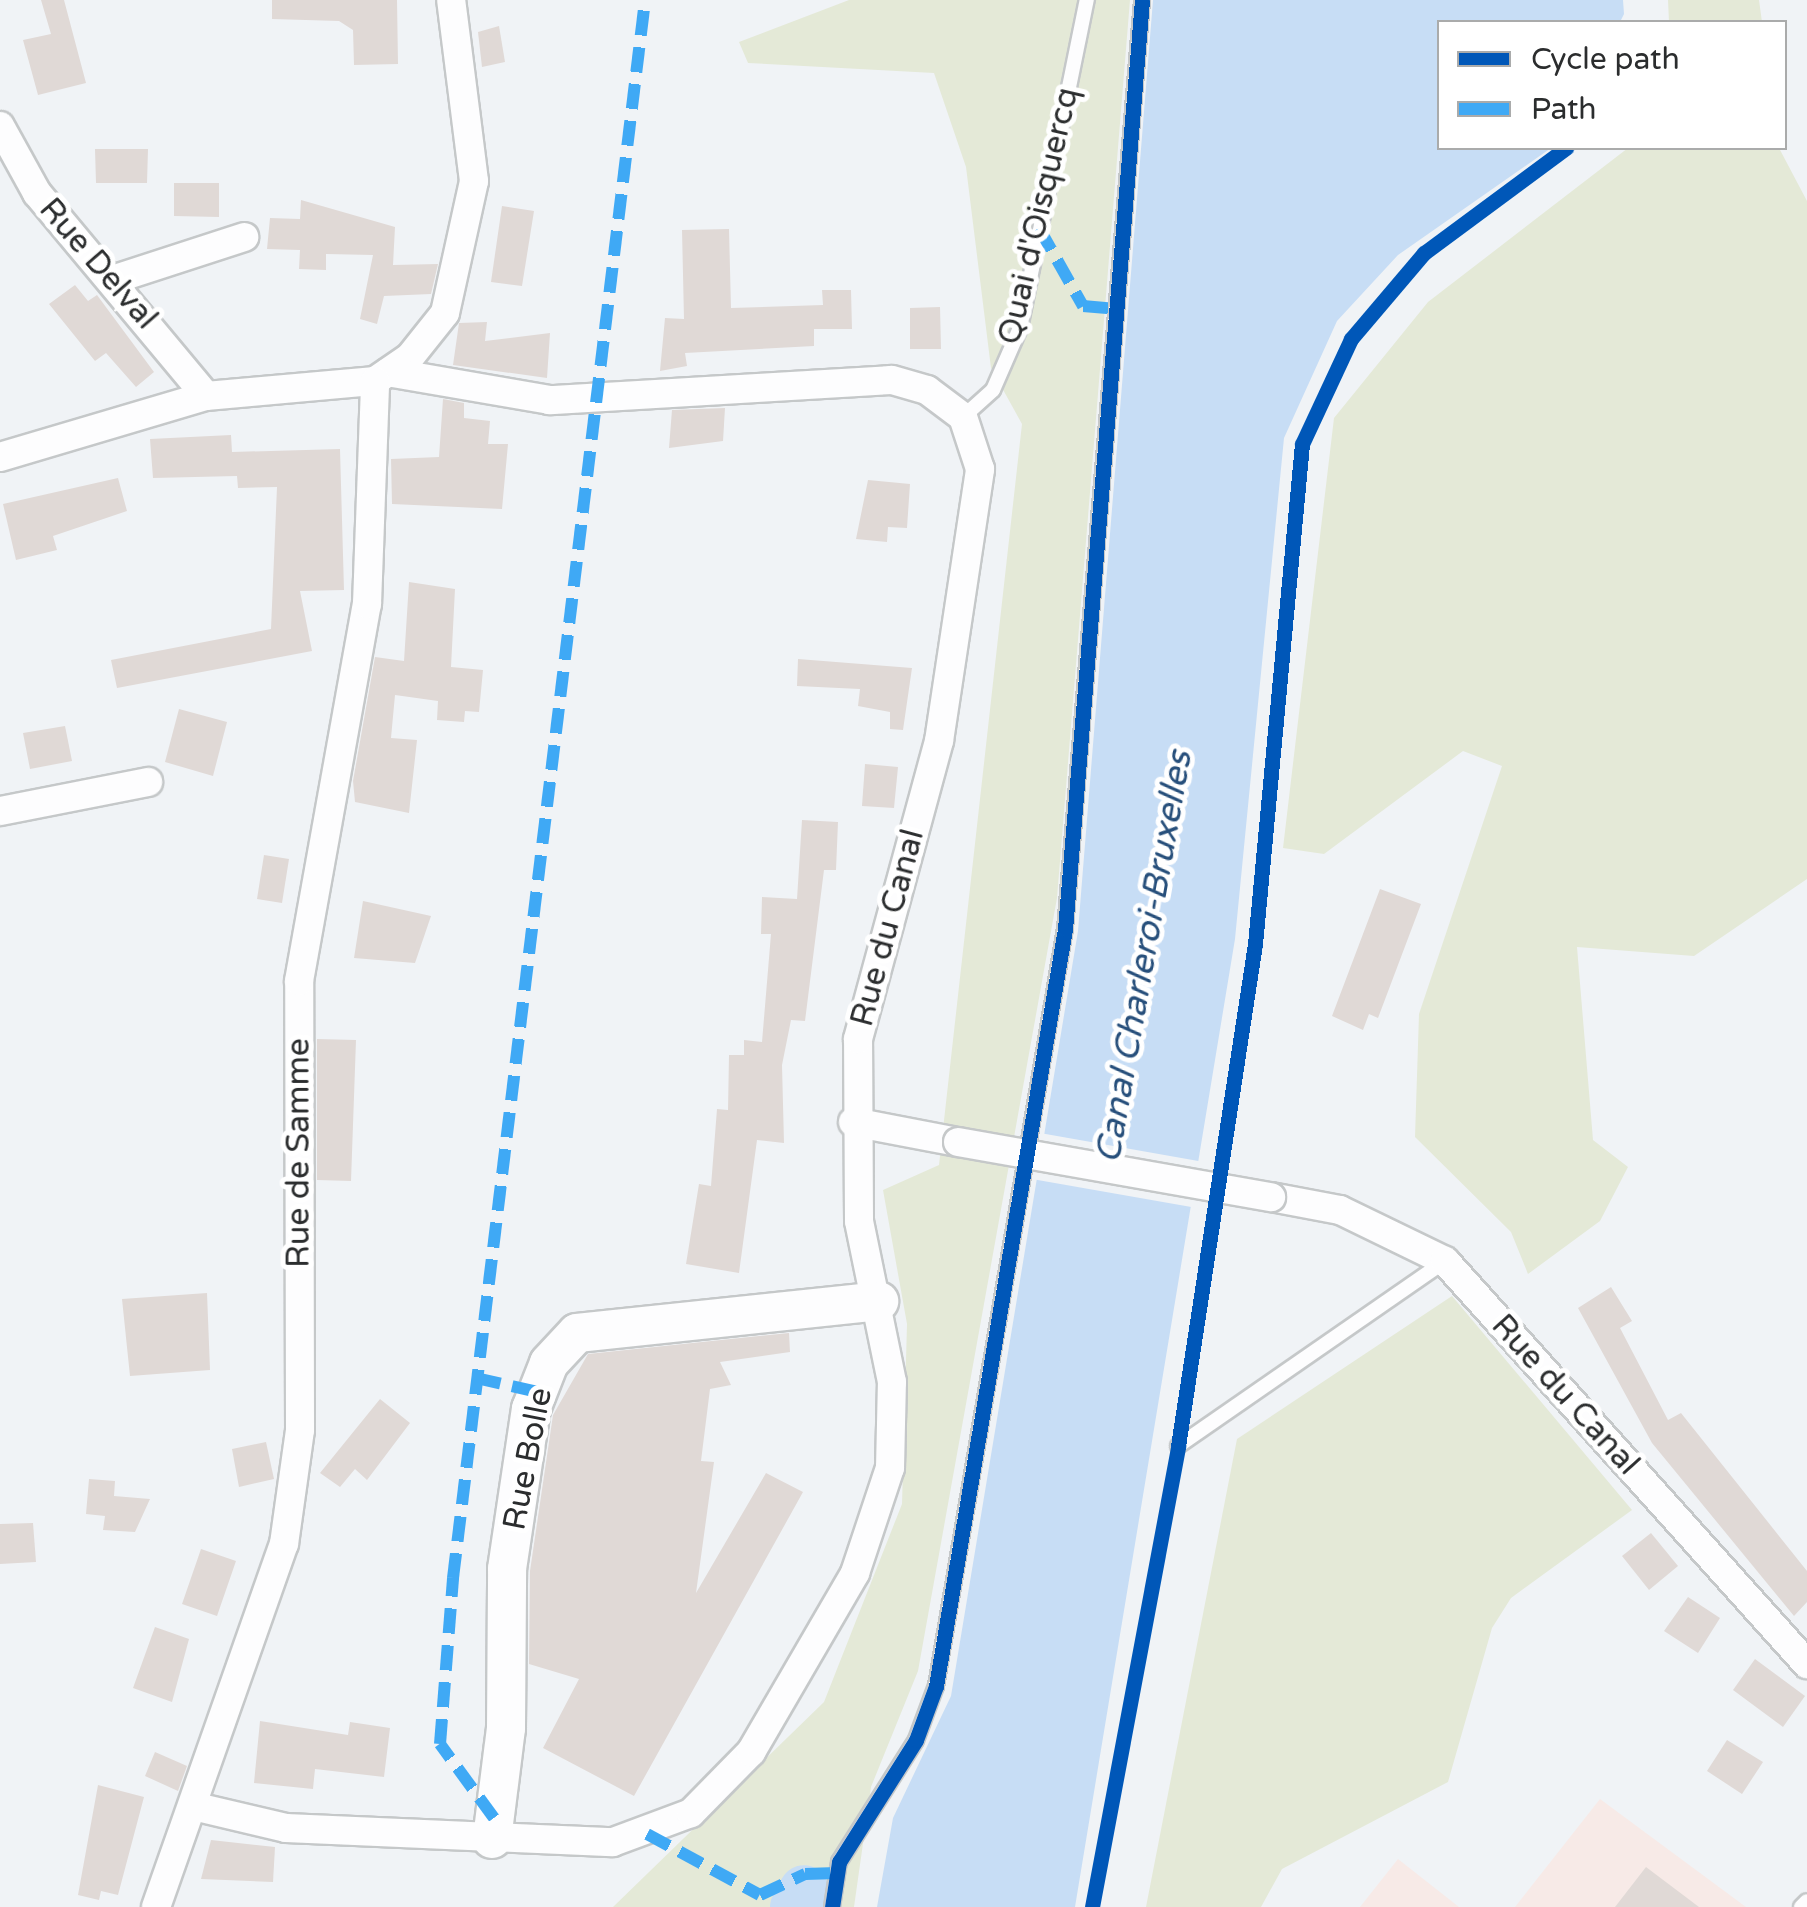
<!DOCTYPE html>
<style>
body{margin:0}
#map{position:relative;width:1807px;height:1907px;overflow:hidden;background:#f0f3f6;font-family:"Varela Round",sans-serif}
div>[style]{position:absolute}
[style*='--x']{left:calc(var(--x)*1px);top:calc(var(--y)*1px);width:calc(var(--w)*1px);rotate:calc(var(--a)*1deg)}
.industrial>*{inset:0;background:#f7eae7}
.green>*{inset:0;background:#e4e9d7}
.water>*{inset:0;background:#c7ddf5}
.pier>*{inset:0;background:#f0f3f6}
.river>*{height:50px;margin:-25px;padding:0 25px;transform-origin:25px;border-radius:25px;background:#c7ddf5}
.building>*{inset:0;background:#e0d9d6}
.roads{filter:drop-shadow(2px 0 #c5c8c9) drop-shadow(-2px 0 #c5c8c9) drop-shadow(0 2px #c5c8c9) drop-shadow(0 -2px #c5c8c9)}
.lane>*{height:14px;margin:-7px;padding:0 7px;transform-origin:7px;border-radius:7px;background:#fdfdfe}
.street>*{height:28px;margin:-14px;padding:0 14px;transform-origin:14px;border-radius:14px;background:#fdfdfe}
.secondary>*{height:38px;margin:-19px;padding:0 19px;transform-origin:19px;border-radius:19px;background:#fdfdfe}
.bridges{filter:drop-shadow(2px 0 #c5c8c9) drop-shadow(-2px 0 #c5c8c9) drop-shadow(0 2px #c5c8c9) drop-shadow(0 -2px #c5c8c9)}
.street-bridge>*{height:28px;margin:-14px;padding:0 14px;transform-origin:14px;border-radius:14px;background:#fdfdfe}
.quiet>*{height:12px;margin-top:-6px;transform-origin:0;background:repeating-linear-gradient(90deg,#3fa9f5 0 25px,transparent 0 37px)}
.cycleway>*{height:15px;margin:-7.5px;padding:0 7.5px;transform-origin:7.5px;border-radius:7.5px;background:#0057b8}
span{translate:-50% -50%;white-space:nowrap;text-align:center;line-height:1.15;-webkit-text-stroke:10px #fff;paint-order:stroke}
.street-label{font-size:32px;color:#2b2d2e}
.water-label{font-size:35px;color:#274f7b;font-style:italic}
.legend{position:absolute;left:1437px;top:20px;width:350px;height:130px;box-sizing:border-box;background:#fff;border:2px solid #aaabab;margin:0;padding:12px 18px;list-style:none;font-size:30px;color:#2b2d2e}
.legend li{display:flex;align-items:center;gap:20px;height:50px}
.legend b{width:50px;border:2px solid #aaabab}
</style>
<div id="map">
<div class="industrial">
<div style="clip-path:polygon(1600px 1799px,1746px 1907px,1515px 1907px)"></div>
<div style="clip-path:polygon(1398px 1859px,1459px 1907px,1360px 1907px)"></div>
</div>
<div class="green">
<div style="clip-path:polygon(849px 0,1130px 0,1057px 898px,918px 1671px,871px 1787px,854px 1907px,613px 1907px,824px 1702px,902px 1504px,907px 1324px,883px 1190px,939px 1165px,1022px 424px,991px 368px,966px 167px,934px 73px,748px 63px,739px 42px)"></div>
<div style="clip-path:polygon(1668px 0,1759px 0,1762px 22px,1669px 22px)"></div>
<div style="clip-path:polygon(1628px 148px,1779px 148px,1807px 201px,1807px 879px,1694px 956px,1577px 947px,1593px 1140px,1628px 1167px,1600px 1221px,1528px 1274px,1511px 1232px,1415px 1137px,1419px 1014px,1502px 766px,1463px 751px,1324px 854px,1283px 848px,1334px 418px,1428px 302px)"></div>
<div style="clip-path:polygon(1452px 1296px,1632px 1510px,1511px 1598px,1492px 1628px,1448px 1782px,1282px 1869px,1261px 1907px,1146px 1907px,1237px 1439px)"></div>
</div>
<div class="water">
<div style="clip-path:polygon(1153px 0,1623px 0,1624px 14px,1620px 22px,1440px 22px,1440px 148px,1551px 148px,1398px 255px,1337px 321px,1284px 438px,1235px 939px,1075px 1907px,877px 1907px,893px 1818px,951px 1696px,1078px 931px)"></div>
</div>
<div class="pier">
<div style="clip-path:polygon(1040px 1133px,1204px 1162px,1197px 1208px,1032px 1179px)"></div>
</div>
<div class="river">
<div style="--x:795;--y:1907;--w:19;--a:-62"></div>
</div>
<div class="building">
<div style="clip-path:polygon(41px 0,64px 0,86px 83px,38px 95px,23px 40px,51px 34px)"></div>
<div style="clip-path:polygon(272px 0,397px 0,398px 64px,354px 65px,353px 30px,339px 21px,272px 19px)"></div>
<div style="clip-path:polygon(499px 26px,505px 62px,482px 67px,478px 32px)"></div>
<div style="clip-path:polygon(95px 149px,148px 149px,147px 183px,96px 183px)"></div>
<div style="clip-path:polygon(174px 183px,219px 183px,219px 217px,174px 216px)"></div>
<div style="clip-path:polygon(301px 200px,395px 227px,393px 265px,438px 264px,431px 294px,384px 296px,377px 324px,360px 319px,373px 255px,326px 254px,326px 270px,299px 269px,300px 250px,267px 249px,270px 218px,300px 219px)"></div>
<div style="clip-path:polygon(502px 206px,534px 211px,522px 286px,491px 282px)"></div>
<div style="clip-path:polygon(729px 229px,731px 308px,823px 305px,822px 290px,851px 290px,852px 329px,814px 329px,814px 346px,685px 353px,687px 366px,660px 371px,665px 318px,684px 319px,682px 230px)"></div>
<div style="clip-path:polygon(75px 285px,88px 301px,97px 295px,154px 372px,136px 387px,106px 353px,95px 361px,49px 304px)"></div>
<div style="clip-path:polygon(940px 307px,941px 349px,910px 349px,910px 308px)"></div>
<div style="clip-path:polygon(487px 322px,485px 341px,550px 333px,547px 378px,453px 365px,459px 323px)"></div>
<div style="clip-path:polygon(443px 399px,464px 403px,464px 418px,490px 421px,488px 444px,508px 444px,502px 509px,392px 504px,391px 459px,439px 457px)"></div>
<div style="clip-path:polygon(725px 408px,723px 441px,669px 448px,672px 410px)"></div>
<div style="clip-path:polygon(231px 435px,232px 452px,340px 449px,344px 590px,300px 591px,312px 651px,117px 688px,111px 660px,271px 629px,277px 487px,238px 488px,237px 476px,153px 478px,150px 439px)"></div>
<div style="clip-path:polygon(118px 478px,127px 511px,53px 536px,57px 550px,16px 560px,3px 504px)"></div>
<div style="clip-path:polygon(868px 480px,910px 484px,907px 528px,888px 527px,887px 542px,856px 539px)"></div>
<div style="clip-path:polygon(409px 582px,455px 589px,451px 667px,483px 670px,479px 712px,465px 711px,464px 722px,437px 720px,438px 701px,395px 695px,391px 738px,417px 740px,409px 813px,355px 802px,353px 781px,375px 657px,404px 661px)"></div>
<div style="clip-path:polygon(798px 659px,912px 668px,903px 730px,890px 729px,890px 712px,858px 706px,860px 689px,797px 686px)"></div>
<div style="clip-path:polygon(179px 709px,227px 722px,213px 776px,165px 762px)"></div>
<div style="clip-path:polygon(65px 726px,72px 761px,30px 769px,23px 733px)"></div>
<div style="clip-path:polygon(865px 764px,898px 767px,894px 808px,862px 806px)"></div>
<div style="clip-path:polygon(802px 820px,838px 822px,836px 870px,824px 870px,805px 1021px,791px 1020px,782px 1065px,784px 1143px,757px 1140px,739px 1273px,686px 1264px,699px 1184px,711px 1186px,717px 1109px,728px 1110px,729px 1055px,744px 1055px,744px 1040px,762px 1042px,771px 934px,761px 934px,762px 897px,797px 899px)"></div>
<div style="clip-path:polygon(264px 855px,289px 859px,282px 903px,257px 899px)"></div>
<div style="clip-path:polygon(1380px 889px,1421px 904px,1378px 1018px,1369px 1014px,1363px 1030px,1332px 1016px)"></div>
<div style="clip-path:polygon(363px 901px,431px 916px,415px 963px,354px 958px)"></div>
<div style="clip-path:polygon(317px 1039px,356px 1040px,351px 1181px,317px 1180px)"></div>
<div style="clip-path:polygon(1611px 1287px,1632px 1321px,1620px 1328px,1668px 1420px,1681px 1413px,1807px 1571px,1807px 1602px,1794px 1616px,1652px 1443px,1578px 1308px)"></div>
<div style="clip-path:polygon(207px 1293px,210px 1370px,130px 1376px,122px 1299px)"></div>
<div style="clip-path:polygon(789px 1333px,790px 1352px,720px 1362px,731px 1385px,710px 1389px,701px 1461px,714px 1462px,696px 1593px,766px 1473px,803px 1492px,634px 1796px,543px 1748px,579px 1679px,529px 1664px,530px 1571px,553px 1415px,588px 1354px)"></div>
<div style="clip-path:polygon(380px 1399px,410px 1423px,367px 1480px,355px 1469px,340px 1487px,320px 1473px)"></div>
<div style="clip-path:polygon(266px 1442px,274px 1479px,239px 1487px,232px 1449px)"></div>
<div style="clip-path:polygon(89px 1479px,115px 1481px,114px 1496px,150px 1499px,135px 1532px,103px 1530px,105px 1516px,86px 1514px)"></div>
<div style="clip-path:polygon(33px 1523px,36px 1562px,0 1564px,0 1524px)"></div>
<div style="clip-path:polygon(1651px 1533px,1678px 1566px,1649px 1590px,1622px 1556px)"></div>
<div style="clip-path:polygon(201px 1549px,236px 1561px,217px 1616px,182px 1604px)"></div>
<div style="clip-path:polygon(1688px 1597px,1720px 1618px,1698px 1653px,1664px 1631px)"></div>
<div style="clip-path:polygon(155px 1627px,189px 1639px,172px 1702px,133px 1688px)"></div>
<div style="clip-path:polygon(1755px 1659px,1805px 1696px,1783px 1727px,1733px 1690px)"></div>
<div style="clip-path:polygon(260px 1721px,348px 1735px,350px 1722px,390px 1728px,384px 1777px,315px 1769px,313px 1789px,254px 1783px)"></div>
<div style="clip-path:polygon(1727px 1740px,1763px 1762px,1742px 1794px,1707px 1771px)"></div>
<div style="clip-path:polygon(155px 1752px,187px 1766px,178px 1791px,145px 1776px)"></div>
<div style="clip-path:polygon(98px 1785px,144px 1797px,118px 1895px,101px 1891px,99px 1900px,78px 1895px)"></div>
<div style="clip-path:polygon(211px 1840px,275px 1847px,273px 1882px,201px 1879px)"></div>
<div style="clip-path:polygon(1646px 1867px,1699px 1907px,1615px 1907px)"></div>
</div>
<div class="roads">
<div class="lane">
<div style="--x:963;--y:417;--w:40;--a:-42"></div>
<div style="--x:993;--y:390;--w:68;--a:-66.5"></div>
<div style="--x:1020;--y:328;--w:335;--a:-78.5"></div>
<div style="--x:1178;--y:1446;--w:325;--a:-34.7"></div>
<div style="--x:832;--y:1907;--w:46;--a:-81.2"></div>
<div style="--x:839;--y:1862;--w:144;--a:-57.7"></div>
<div style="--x:916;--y:1740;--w:58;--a:-69.7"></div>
<div style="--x:936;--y:1686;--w:768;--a:-80.33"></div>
<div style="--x:1065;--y:929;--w:932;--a:-85.26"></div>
<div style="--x:1801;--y:1907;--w:8;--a:-45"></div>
</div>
<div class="street">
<div style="--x:0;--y:126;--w:77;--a:61.1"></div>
<div style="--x:37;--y:193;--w:264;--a:50.2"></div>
<div style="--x:115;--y:279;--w:136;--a:-18"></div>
<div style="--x:0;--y:457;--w:215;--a:-16.5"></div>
<div style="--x:206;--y:396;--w:170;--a:-5.1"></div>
<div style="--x:375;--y:381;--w:42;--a:-34.4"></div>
<div style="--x:410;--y:357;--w:56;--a:-51.5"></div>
<div style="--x:445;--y:313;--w:135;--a:-77.6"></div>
<div style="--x:474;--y:181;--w:182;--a:-97.2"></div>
<div style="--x:0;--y:811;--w:151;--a:-11.1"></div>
<div style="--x:853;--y:1122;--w:107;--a:10.8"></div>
<div style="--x:1271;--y:1197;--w:70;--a:10.7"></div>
<div style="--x:1340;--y:1210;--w:117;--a:25.9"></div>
<div style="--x:1445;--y:1261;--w:542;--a:48.07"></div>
<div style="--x:197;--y:1807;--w:91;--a:13.3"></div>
<div style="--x:286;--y:1828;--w:327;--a:2.5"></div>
<div style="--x:613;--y:1842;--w:83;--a:-20.4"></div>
<div style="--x:691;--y:1813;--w:86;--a:-45.5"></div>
<div style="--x:751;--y:1752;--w:207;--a:-59.8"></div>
<div style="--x:855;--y:1573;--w:111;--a:-71.6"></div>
<div style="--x:890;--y:1468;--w:86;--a:-88.7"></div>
<div style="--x:892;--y:1382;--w:164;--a:-101.6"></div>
<div style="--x:859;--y:1221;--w:182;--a:-90.3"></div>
<div style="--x:858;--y:1039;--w:309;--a:-74.8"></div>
<div style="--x:939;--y:741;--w:275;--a:-81.4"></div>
<div style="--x:980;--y:469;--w:55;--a:-108.1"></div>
<div style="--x:963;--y:417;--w:45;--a:-143.1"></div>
<div style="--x:927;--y:390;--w:37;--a:-164"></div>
<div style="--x:891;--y:380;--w:342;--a:176.6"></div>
<div style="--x:550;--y:400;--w:164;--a:-170.2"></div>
<div style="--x:156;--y:1907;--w:385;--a:-70.6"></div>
<div style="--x:284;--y:1544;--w:115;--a:-82"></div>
<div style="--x:300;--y:1430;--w:449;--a:-90.1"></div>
<div style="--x:299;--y:981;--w:383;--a:-79.8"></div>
<div style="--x:367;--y:604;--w:223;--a:-87.9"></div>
</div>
<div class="secondary">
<div style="--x:492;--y:1839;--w:112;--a:-82.8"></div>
<div style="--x:506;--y:1728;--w:159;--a:-89.6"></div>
<div style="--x:507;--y:1569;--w:162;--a:-81.5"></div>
<div style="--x:531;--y:1409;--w:49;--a:-68.6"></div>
<div style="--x:549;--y:1363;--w:41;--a:-47"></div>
<div style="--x:577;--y:1333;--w:304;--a:-6"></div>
</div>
</div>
<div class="bridges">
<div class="street-bridge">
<div style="--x:958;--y:1142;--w:318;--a:10"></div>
</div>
</div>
<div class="quiet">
<div style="--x:1039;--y:228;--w:90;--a:60.6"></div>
<div style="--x:1083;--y:306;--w:36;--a:5"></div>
<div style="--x:476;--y:1378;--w:64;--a:12.7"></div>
<div style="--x:494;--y:1818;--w:92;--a:-126.1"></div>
<div style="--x:440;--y:1744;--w:167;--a:-85.5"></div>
<div style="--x:453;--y:1578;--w:1590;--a:-83.06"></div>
<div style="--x:647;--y:1834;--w:128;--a:28.4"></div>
<div style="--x:760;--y:1895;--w:50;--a:-25"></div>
<div style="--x:805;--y:1874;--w:32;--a:-2"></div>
</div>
<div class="cycleway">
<div style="--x:832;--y:1907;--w:46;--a:-81.2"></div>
<div style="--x:839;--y:1862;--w:144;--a:-57.7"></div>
<div style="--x:916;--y:1740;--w:58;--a:-69.7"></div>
<div style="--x:936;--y:1686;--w:768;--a:-80.33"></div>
<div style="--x:1065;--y:929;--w:932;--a:-85.26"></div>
<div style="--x:1092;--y:1907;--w:469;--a:-79.4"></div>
<div style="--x:1178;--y:1446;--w:508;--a:-81.28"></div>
<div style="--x:1255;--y:944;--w:502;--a:-84.63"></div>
<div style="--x:1302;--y:444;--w:116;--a:-65"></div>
<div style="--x:1351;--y:339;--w:113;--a:-49.7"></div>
<div style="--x:1424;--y:253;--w:177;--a:-36.5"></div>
</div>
<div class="street-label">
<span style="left:1039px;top:216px;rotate:-77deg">Quai d'Oisquercq</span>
<span style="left:98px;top:264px;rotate:49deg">Rue Delval</span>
<span style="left:888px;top:928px;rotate:-75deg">Rue du Canal</span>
<span style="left:299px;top:1153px;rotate:-90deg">Rue de Samme</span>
<span style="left:1565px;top:1395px;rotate:48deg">Rue du Canal</span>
<span style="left:528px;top:1459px;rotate:-79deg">Rue Bolle</span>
</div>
<div class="water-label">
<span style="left:1144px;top:957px;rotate:-80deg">Canal Charleroi-Bruxelles</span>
</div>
<ul class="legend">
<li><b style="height:12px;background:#0057b8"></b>Cycle path</li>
<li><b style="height:12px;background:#3fa9f5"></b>Path</li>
</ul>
</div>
